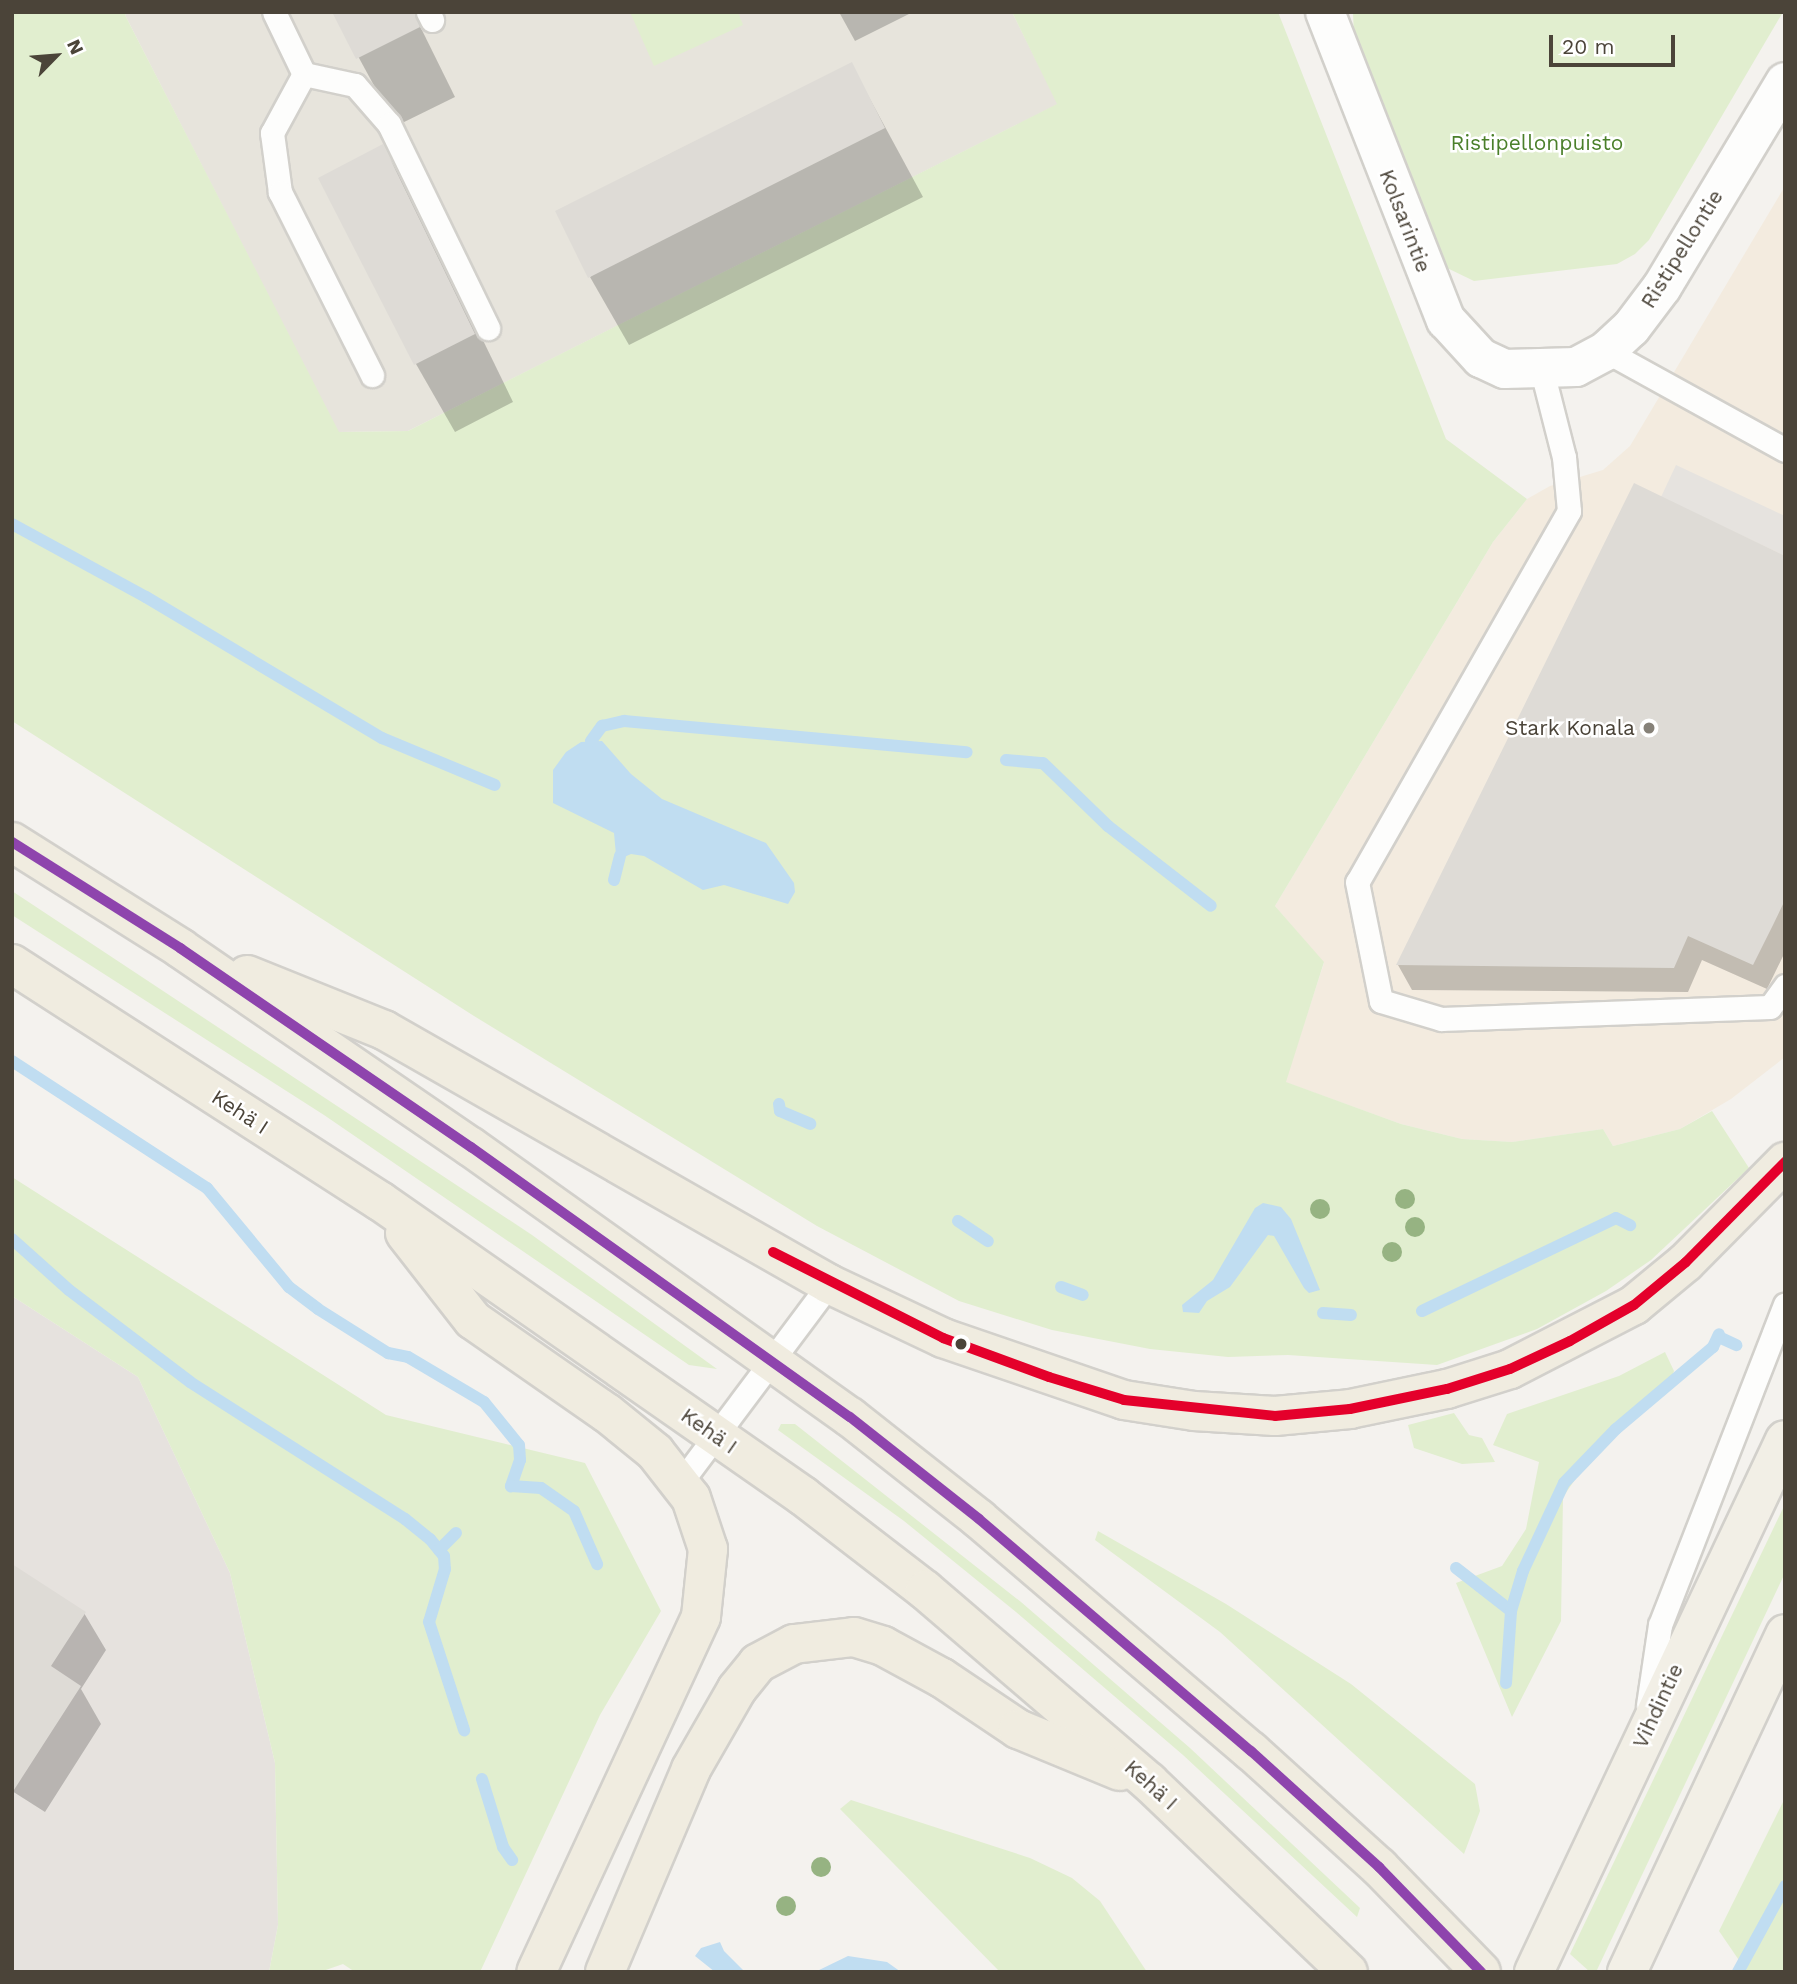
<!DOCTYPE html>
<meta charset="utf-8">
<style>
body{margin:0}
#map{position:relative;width:1797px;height:1984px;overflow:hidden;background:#f4f2ee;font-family:"Work Sans",sans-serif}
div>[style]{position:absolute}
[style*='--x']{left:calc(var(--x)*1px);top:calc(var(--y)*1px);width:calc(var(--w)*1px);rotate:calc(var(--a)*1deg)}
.residential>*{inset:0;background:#e7e4dc}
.commercial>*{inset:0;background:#f3ebdf}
.industrial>*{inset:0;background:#e6e2de}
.green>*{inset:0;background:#e1eecf}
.parking>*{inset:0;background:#e6e3df}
.water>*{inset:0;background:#c0ddf1}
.shadow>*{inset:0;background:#0003}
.stream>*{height:12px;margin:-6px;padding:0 6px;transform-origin:6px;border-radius:6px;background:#c0ddf1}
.building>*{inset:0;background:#dedbd6}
.roads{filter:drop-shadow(2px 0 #d2d0cb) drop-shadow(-2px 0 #d2d0cb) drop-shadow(0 2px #d2d0cb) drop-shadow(0 -2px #d2d0cb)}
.service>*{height:23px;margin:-11.5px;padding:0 11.5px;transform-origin:11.5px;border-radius:11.5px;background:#fdfdfc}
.minor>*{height:38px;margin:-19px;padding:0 19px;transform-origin:19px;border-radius:19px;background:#fdfdfc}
.primary>*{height:38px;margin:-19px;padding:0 19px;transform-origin:19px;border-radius:19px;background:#f2efe6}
.trunk>*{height:38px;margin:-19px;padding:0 19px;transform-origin:19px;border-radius:19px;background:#f0ece0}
.bus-1>*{height:10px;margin:-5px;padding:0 5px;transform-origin:5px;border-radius:5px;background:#8e44ad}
.bus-2>*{height:10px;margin:-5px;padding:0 5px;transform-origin:5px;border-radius:5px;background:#e4002b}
.trees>*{width:20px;height:20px;margin:-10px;border-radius:50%;background:#96b382}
.dots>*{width:19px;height:19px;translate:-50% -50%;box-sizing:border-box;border:4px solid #fff;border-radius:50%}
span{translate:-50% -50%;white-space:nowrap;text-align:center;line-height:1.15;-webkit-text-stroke:5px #fff;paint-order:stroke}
.park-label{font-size:21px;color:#4a7f2a}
.street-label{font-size:21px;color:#4b4439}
.poi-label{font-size:21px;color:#4b4439}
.right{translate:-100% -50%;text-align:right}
.frame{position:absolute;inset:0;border:14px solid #4b4439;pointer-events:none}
.north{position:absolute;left:21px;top:21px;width:70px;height:70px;-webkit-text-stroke:5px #fff;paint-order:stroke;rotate:65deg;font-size:19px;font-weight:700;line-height:28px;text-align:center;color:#4b4439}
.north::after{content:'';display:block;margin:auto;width:24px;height:32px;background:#4b4439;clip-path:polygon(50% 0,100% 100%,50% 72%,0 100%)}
.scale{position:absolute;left:1549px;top:35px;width:126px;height:32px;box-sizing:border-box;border:4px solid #4b4439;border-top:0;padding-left:9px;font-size:21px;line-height:24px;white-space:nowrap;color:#4b4439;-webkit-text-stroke:5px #fff;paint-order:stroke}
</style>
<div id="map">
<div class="residential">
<div style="clip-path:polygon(129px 12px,1012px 12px,1058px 104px,408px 431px,338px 432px,125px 15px)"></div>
</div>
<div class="commercial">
<div style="clip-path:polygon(1785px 186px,1785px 1057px,1731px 1099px,1680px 1129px,1613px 1146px,1603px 1129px,1512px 1142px,1462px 1139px,1401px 1124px,1285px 1082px,1324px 963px,1275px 906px,1493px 542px,1527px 499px,1550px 486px,1603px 470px,1630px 446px)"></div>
</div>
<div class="industrial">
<div style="clip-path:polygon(12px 1296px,138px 1377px,230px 1573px,275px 1763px,278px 1925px,269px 1972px,12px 1972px)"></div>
</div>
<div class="green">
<div style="clip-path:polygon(12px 12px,129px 12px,125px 15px,339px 432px,408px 431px,1057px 104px,1012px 12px,1278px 12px,1446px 439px,1527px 499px,1493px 542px,1275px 906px,1324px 962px,1286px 1082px,1401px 1124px,1462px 1139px,1512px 1142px,1603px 1129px,1613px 1146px,1680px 1129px,1712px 1111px,1749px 1168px,1651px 1260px,1606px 1291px,1537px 1329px,1437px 1365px,1288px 1355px,1228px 1357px,1150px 1349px,1052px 1330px,959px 1301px,817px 1226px,474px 1016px,12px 721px)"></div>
<div style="clip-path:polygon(630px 12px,738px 12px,743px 25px,654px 66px)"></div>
<div style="clip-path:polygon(1353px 12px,1783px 12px,1649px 240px,1635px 254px,1617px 264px,1474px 281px,1445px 267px,1354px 39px)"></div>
<div style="clip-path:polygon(12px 891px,532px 1235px,717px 1369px,689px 1365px,324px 1115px,12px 915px)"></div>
<div style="clip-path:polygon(12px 1177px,386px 1415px,585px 1463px,661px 1611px,600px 1715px,480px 1972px,355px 1972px,343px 1964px,320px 1972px,269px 1972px,278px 1925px,275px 1763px,230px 1573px,138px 1377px,12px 1296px)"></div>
<div style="clip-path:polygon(1665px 1352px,1674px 1371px,1666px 1394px,1603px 1439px,1563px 1497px,1561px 1621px,1512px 1717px,1456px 1583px,1502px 1566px,1526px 1529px,1539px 1462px,1493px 1445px,1507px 1414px,1619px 1376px)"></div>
<div style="clip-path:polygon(1454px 1413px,1469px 1435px,1482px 1438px,1495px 1462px,1462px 1464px,1414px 1448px,1408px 1425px)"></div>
<div style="clip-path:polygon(781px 1424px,795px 1424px,1021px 1602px,1190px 1748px,1360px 1908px,1357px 1917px,1183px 1755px,1016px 1612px,904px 1521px,778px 1430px)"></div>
<div style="clip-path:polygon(1785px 1504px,1785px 1573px,1596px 1972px,1590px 1972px,1570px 1954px)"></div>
<div style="clip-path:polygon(1098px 1531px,1226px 1604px,1351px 1684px,1475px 1784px,1480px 1811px,1464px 1854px,1220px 1632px,1095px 1540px)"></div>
<div style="clip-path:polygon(1785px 1798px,1785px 1972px,1747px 1972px,1719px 1931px)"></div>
<div style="clip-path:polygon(851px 1800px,1030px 1858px,1072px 1878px,1100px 1901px,1147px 1972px,1000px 1972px,840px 1809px)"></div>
</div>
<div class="parking">
<div style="clip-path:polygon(1676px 465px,1785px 516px,1785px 556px,1661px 497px)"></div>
</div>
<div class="water">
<div style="clip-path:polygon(602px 741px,631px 774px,662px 799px,766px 843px,794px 883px,795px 892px,788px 904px,724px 885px,703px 890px,644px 856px,631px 854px,622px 858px,616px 855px,614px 833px,553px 803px,553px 770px,566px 752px,581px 742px)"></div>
<div style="clip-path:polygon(1263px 1203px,1281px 1207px,1291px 1219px,1320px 1290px,1309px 1293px,1304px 1288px,1274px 1236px,1268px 1235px,1230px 1287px,1207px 1301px,1199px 1313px,1183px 1312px,1182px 1305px,1213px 1280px,1255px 1208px)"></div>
<div style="clip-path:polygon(720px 1942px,724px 1951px,745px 1972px,715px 1972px,695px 1956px,701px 1948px)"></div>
<div style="clip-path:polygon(848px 1956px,887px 1962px,901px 1972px,815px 1972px)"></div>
</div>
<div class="shadow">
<div style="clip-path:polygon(334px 12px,413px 12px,455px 97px,396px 126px)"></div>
<div style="clip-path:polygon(839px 12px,913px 12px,855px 41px)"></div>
<div style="clip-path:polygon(851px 64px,923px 197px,629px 345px,590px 277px)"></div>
<div style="clip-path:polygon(383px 147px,422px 215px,513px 402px,455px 432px,416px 364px)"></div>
<div style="clip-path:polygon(1634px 485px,1785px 558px,1785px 952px,1767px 989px,1702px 960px,1688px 992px,1412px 990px,1398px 965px)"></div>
<div style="clip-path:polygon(12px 1566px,84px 1613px,106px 1650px,81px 1689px,101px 1724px,45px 1812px,12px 1791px)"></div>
</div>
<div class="stream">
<div style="--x:12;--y:524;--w:153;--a:28.6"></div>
<div style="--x:146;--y:597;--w:275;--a:30.9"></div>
<div style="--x:382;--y:738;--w:122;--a:22.6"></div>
<div style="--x:591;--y:741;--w:19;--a:-54"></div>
<div style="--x:602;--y:726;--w:23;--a:-13"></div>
<div style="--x:624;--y:721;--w:344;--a:5.2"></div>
<div style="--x:1006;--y:760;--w:37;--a:5"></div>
<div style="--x:1043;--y:763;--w:91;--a:44.1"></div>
<div style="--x:1108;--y:826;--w:130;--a:37.8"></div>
<div style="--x:614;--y:880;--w:25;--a:-76"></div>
<div style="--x:12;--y:1061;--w:233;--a:33.1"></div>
<div style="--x:207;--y:1188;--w:129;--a:50.4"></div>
<div style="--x:289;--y:1287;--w:36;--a:37"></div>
<div style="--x:318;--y:1309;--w:83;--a:32.2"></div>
<div style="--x:388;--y:1353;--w:20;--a:11"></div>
<div style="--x:408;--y:1357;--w:88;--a:30.6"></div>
<div style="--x:484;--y:1402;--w:55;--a:50.9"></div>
<div style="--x:519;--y:1445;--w:15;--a:86"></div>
<div style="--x:520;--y:1460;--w:28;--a:109"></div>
<div style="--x:511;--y:1486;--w:30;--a:4"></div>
<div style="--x:541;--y:1488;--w:40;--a:34.9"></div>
<div style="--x:574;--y:1511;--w:58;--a:66.5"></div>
<div style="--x:779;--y:1104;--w:7;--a:82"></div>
<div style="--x:780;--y:1111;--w:33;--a:23"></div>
<div style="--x:958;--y:1221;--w:36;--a:34"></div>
<div style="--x:12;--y:1239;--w:76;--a:41.8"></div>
<div style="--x:69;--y:1290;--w:152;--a:37.2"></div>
<div style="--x:190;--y:1382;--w:255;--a:32.5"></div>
<div style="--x:405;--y:1519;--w:32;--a:39"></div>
<div style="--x:430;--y:1539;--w:22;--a:51"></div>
<div style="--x:444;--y:1556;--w:13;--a:86"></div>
<div style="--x:445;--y:1569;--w:55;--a:106.8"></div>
<div style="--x:429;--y:1622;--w:114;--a:72"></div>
<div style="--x:1061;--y:1287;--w:23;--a:20"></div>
<div style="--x:1422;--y:1311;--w:215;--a:-25.6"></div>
<div style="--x:1616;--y:1218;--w:16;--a:27"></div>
<div style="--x:1323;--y:1313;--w:28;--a:4"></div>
<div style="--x:1721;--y:1338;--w:17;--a:25"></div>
<div style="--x:439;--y:1550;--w:24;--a:-45"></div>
<div style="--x:1456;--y:1568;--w:70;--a:38"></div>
<div style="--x:1506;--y:1683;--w:72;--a:-86"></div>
<div style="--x:1511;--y:1611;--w:42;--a:-73.3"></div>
<div style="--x:1523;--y:1571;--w:97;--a:-65"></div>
<div style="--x:1564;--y:1483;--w:75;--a:-46.1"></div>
<div style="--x:1616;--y:1429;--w:127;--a:-40.2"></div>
<div style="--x:1713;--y:1347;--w:14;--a:-65"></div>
<div style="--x:482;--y:1779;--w:71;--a:72.8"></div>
<div style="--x:503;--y:1847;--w:16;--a:55"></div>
<div style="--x:1738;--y:1972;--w:98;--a:-61.3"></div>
</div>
<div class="building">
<div style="clip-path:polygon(332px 12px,414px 12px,420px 27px,356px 59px)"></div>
<div style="clip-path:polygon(852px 62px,885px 128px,588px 278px,555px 211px)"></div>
<div style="clip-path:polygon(383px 144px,475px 334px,414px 365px,318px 178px)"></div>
<div style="clip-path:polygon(1634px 483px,1785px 556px,1785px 900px,1773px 925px,1753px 965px,1688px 936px,1674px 968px,1396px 965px)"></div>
<div style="clip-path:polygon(12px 1564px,86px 1612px,51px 1666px,81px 1686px,12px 1793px)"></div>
</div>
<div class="roads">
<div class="service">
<div style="--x:274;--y:12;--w:69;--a:64.2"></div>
<div style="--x:304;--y:74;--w:67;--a:118.5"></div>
<div style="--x:272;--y:133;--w:60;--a:82.3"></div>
<div style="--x:280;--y:192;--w:205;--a:63.3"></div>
<div style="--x:428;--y:12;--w:9;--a:63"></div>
<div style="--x:304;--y:74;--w:52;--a:12.2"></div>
<div style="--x:355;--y:85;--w:52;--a:48.9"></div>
<div style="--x:389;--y:124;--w:227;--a:64.1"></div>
<div style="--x:1606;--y:351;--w:205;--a:28.9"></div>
<div style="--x:1542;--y:371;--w:89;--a:75.7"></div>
<div style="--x:1564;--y:457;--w:54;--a:84.7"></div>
<div style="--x:1569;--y:511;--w:427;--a:119.7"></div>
<div style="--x:1357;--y:882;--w:121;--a:78.6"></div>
<div style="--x:1381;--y:1001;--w:63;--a:16.7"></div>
<div style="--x:1441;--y:1019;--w:329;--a:-2.1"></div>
<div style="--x:1770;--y:1007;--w:26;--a:-54"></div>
<div style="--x:681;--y:1482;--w:247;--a:-53.2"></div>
<div style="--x:1648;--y:1705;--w:81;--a:-81.5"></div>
<div style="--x:1660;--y:1625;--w:344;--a:-68.7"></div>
</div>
<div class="minor">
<div style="--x:1325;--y:12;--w:331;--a:68.6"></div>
<div style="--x:1446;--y:320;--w:52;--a:47.4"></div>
<div style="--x:1481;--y:358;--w:26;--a:25"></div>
<div style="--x:1505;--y:369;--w:71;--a:-1.6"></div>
<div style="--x:1576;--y:367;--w:34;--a:-28"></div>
<div style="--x:1606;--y:351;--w:34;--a:-43"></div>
<div style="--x:1631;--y:328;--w:51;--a:-52.9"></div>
<div style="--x:1662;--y:287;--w:239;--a:-59"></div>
</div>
<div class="primary">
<div style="--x:1534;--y:1972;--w:588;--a:-64.74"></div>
<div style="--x:1627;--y:1972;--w:373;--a:-64.9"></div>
</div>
<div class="trunk">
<div style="--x:12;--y:842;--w:199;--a:32.2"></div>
<div style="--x:180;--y:948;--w:353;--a:34.4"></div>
<div style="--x:471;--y:1147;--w:465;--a:35.5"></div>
<div style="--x:850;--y:1417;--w:164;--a:38.3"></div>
<div style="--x:979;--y:1519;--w:358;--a:40.5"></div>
<div style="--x:1251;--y:1751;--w:173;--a:42.2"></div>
<div style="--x:1379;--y:1867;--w:146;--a:45.8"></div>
<div style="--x:12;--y:964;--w:438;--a:32.8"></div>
<div style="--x:380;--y:1201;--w:516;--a:34.89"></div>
<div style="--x:803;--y:1496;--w:154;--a:37.6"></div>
<div style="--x:925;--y:1590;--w:295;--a:40.6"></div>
<div style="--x:1149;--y:1782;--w:275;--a:43.7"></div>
<div style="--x:247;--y:975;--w:148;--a:21.9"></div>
<div style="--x:384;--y:1030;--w:512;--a:29.72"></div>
<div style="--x:829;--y:1284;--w:126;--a:25.3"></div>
<div style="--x:943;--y:1338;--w:191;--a:18.9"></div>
<div style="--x:1124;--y:1400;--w:71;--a:8.9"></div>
<div style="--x:1194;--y:1411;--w:81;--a:3.5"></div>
<div style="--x:1275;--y:1416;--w:75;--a:-5.3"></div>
<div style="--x:1350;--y:1409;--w:99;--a:-11.7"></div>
<div style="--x:1447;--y:1389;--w:66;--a:-17.6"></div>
<div style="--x:1510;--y:1369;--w:140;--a:-27.3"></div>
<div style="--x:1634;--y:1305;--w:67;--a:-39.6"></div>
<div style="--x:1686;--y:1262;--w:141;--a:-45.3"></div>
<div style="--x:405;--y:1233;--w:110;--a:52"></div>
<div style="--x:473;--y:1320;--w:163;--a:34.8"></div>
<div style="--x:607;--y:1413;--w:62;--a:39.1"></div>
<div style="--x:655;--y:1452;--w:58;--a:52"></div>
<div style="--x:691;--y:1498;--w:54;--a:71.6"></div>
<div style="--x:708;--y:1549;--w:68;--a:95.9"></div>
<div style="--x:701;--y:1617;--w:391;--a:114.9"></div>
<div style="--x:605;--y:1972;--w:220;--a:-67"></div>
<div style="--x:691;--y:1769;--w:92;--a:-60.1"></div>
<div style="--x:737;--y:1689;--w:33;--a:-51"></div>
<div style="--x:758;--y:1663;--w:41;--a:-27.8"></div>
<div style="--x:794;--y:1644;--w:60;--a:-6.7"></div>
<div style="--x:854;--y:1637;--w:30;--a:17"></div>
<div style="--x:883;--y:1646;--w:67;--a:28.5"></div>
<div style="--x:942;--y:1678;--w:92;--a:33.9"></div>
<div style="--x:1018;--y:1729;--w:110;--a:22.4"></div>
</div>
</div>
<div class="bus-1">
<div style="--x:12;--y:842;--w:199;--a:32.2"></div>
<div style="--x:180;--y:948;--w:353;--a:34.4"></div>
<div style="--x:471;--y:1147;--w:465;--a:35.5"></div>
<div style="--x:850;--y:1417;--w:164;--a:38.3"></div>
<div style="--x:979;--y:1519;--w:358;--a:40.5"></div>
<div style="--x:1251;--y:1751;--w:173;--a:42.2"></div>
<div style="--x:1379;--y:1867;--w:146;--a:45.8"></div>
</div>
<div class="bus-2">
<div style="--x:773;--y:1252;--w:191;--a:26.8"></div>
<div style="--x:943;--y:1338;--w:113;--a:20.2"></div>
<div style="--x:1049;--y:1377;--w:78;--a:17"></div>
<div style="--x:1124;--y:1400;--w:152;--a:6"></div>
<div style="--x:1275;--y:1416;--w:75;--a:-5.3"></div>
<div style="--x:1350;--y:1409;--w:99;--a:-11.7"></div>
<div style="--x:1447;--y:1389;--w:66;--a:-17.6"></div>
<div style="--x:1510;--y:1369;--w:66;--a:-25"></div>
<div style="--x:1570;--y:1341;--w:73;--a:-29.4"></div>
<div style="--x:1634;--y:1305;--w:67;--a:-39.6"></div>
<div style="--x:1686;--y:1262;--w:141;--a:-45.3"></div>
</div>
<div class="trees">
<div style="left:1405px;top:1199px"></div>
<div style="left:1320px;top:1209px"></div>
<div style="left:1415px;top:1227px"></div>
<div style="left:1392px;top:1252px"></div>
<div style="left:821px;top:1867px"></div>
<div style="left:786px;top:1906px"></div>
</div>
<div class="dots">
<div style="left:1649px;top:728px;background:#868178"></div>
<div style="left:961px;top:1344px;background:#4b4439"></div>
</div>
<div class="park-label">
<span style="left:1537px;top:143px">Ristipellonpuisto</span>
</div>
<div class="street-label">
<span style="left:1405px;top:221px;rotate:69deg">Kolsarintie</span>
<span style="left:1682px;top:249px;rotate:-58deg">Ristipellontie</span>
<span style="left:240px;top:1112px;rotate:33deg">Kehä I</span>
<span style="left:709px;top:1431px;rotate:35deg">Kehä I</span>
<span style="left:1658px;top:1706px;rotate:-65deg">Vihdintie</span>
<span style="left:1151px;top:1785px;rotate:42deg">Kehä I</span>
</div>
<div class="poi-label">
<span class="right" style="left:1635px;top:728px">Stark Konala</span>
</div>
<div class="frame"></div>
<div class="north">N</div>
<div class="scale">20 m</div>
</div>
